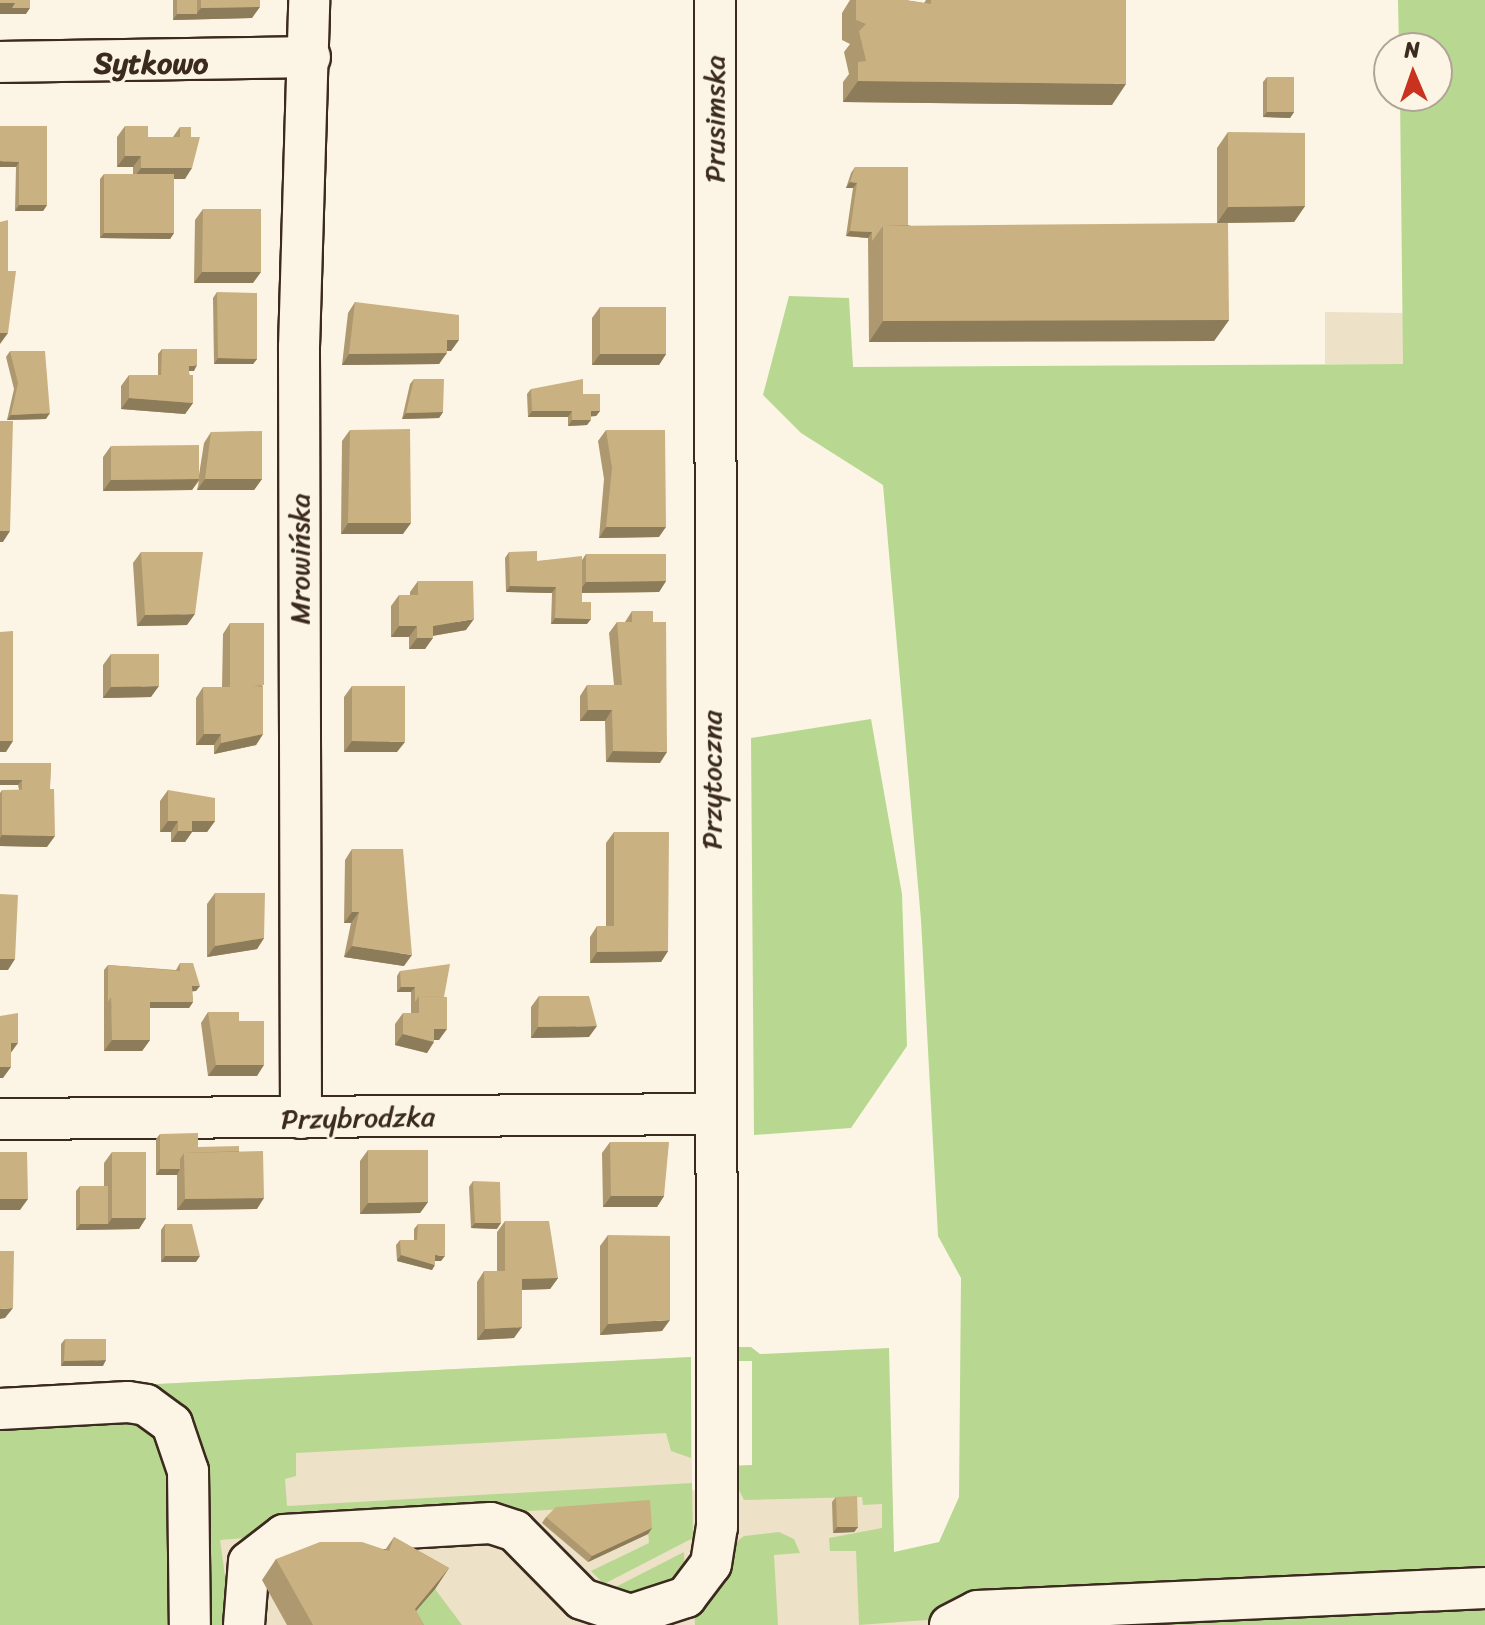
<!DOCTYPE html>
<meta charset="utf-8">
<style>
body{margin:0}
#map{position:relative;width:1485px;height:1625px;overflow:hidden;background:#fcf5e5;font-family:Sriracha,sans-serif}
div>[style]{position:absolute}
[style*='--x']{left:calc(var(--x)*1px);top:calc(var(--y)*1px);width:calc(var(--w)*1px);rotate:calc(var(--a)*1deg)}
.built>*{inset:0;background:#ede1c7}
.green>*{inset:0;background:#b8d891}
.roads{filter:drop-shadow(2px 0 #3b2a1e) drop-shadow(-2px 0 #3b2a1e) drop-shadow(0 2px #3b2a1e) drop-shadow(0 -2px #3b2a1e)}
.minor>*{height:40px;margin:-20px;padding:0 20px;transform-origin:20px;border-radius:20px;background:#fcf5e5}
.wall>*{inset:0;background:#ae986f}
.shaded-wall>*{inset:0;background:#8d7c5a}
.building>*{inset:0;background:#cab181}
span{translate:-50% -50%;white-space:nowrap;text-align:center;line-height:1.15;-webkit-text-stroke:6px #fcf5e5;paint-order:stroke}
.street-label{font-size:28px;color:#3b2a1e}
.neighbourhood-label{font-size:30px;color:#3b2a1e;font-weight:700}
.north{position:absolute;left:1373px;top:32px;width:80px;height:80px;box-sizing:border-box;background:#fcf5e5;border:2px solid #afa495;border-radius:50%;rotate:358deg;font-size:22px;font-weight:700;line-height:32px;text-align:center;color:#3b2a1e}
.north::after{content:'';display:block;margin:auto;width:28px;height:36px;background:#c8321e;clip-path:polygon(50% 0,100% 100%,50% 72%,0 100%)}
</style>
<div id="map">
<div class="built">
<div style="clip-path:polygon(1325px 312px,1403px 313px,1403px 364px,1325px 364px)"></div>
<div style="clip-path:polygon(888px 1348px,895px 1595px,1485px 1625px,0 1625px,0 1392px,691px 1357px,692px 1490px,700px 1491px,759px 1486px)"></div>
</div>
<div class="green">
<div style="clip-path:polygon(1398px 0,1485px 0,1485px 1579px,859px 1625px,856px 1551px,830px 1551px,829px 1538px,882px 1528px,882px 1504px,863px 1505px,862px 1497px,744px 1500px,727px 1466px,752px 1465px,752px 1361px,726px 1361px,726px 1347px,751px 1347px,760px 1354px,889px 1348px,894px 1552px,939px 1542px,959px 1497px,961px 1278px,938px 1236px,921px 920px,883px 485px,801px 433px,763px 395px,789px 296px,849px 298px,853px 367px,1403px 364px,1400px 96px,1437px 96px,1437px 48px,1399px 48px)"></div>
<div style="clip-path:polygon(871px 719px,902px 894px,907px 1046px,851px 1128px,754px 1135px,751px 738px)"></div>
<div style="clip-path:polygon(691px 1357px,691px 1458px,671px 1451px,666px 1433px,296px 1453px,296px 1476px,285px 1479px,287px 1506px,692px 1483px,693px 1538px,604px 1584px,591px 1571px,649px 1543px,646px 1505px,269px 1524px,244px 1538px,220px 1540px,232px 1625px,200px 1625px,198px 1430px,184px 1407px,163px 1396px,0 1392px)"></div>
<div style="clip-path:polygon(130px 1418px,169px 1452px,180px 1625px,0 1625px,0 1420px)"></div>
<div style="clip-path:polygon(779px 1532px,794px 1539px,800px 1553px,774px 1555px,778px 1625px,695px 1625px,694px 1607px,730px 1547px,744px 1536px)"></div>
<div style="clip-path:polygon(684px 1552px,685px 1578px,667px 1594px,600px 1595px)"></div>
<div style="clip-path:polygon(435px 1589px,462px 1625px,404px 1625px)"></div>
<div style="clip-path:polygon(1485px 1597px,1485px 1625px,983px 1625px)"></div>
</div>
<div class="roads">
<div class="minor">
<div style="--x:0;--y:62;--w:310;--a:-0.9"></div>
<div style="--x:301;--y:1118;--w:771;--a:-90.15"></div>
<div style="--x:299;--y:347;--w:347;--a:-88.3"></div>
<div style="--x:0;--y:1119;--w:716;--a:-0.4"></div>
<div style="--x:0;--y:1409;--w:128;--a:-3.1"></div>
<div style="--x:128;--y:1402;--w:18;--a:9"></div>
<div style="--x:146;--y:1405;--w:32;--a:36"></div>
<div style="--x:172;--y:1424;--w:50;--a:71.2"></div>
<div style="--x:188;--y:1471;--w:154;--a:89.3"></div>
<div style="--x:244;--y:1625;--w:63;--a:-85.5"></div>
<div style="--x:249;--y:1562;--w:44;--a:-37.6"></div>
<div style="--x:284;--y:1535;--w:207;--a:-3.3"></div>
<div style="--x:491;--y:1523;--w:25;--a:18"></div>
<div style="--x:515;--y:1531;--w:95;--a:45.4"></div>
<div style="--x:582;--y:1599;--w:52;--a:18.1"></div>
<div style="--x:631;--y:1615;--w:58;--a:-18.1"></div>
<div style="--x:686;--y:1597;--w:41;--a:-52.9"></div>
<div style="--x:711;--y:1564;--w:37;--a:-81"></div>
<div style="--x:717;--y:1527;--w:1527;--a:-90.08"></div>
<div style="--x:950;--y:1625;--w:30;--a:-27"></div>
<div style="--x:977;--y:1611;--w:509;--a:-2.59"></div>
</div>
</div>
<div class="wall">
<div style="clip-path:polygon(173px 0,260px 0,252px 18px,173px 20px)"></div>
<div style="clip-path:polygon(850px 0,905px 0,924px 3px,926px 0,1126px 0,1112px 105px,843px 102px,843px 82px,849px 74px,844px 52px,850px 44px,842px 40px,842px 13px)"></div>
<div style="clip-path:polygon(1267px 77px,1294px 112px,1290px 118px,1263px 117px,1263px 82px)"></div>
<div style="clip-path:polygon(47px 126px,47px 205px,43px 211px,15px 211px,16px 167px,0 167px)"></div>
<div style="clip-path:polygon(125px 126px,148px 137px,173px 137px,180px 127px,185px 179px,174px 179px,174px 233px,170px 239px,100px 238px,100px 179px,104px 174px,133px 174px,133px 167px,117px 167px,117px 137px)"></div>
<div style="clip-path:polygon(1228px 132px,1305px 206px,1294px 222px,1217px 223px,1217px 148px)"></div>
<div style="clip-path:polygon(855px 167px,908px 225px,1229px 320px,1214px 341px,869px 342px,868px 238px,846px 236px,853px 188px,846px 188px,851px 173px)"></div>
<div style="clip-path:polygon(203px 209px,253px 283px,194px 283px,195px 220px)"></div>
<div style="clip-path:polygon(217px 292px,257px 359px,253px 364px,214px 364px,213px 298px)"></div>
<div style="clip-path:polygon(355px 302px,451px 351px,447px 351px,439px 364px,342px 365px,348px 313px)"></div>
<div style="clip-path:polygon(600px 307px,666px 354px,659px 365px,592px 365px,592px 318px)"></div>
<div style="clip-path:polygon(162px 349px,194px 371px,189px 371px,193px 403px,185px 414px,121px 409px,121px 386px,129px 375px,158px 375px,158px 354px)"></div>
<div style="clip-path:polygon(10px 351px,46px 419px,7px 420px,14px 389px,6px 357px)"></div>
<div style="clip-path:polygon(414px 379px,443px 412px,439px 418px,402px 419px,410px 384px)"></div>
<div style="clip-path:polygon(531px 389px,583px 394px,600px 411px,596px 416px,591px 416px,587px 425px,568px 426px,568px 417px,528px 417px,527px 394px)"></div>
<div style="clip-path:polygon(350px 430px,403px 534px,341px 534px,342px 441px)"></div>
<div style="clip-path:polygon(606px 430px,659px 537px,599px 538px,604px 479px,598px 441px)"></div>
<div style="clip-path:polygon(211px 432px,262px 479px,254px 490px,197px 490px,199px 481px,192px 490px,103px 491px,103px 457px,111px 446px,199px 475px,204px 443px)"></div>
<div style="clip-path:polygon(141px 552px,187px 625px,137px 626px,133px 563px)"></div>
<div style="clip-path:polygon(509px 552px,537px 561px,582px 560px,586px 554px,666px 581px,659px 592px,582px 593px,582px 602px,587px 624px,551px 624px,552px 593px,506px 592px,505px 558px)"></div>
<div style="clip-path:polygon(418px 581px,466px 630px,433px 636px,425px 649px,409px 649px,409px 637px,391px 637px,391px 606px,399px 595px,410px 595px,410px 592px)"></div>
<div style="clip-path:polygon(632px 611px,660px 763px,606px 762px,605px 721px,580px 721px,580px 696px,587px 685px,614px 685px,609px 633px,617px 622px,625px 622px)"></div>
<div style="clip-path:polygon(230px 623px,263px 687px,263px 734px,256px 745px,214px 754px,214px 745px,196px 745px,196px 698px,203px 687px,222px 687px,223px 634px)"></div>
<div style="clip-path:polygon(111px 654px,151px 697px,103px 698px,103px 665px)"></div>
<div style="clip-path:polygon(352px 686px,397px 752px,344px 752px,344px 697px)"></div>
<div style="clip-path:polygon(51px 763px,47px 847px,0 846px,0 793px,2px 790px,19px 790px,18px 785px,0 785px)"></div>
<div style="clip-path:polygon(168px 790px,215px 821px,207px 832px,192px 832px,185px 842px,171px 842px,171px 832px,160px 832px,160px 801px)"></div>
<div style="clip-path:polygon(614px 832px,668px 951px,661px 962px,590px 963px,590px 937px,597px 926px,606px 926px,606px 843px)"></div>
<div style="clip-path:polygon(352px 849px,404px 966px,344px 957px,351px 923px,344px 923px,345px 860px)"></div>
<div style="clip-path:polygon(215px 893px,264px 938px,257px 949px,207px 957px,207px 904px)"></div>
<div style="clip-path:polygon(180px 963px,196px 991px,192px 991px,193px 1002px,189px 1008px,150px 1008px,150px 1040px,142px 1051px,104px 1051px,104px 970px,108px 965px,176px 970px)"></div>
<div style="clip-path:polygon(400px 971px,444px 997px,439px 1040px,434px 1040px,427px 1053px,395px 1045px,395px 1024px,403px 1013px,411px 1013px,411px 992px,397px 992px,397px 976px)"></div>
<div style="clip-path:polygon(539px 996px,589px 1037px,531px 1038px,531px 1007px)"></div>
<div style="clip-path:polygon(208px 1012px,239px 1021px,257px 1076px,208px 1076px,201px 1023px)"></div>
<div style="clip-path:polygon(160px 1134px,198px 1147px,239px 1151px,257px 1209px,177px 1210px,177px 1175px,156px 1175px,156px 1139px)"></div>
<div style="clip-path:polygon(610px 1142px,664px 1196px,657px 1207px,603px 1207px,602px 1153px)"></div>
<div style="clip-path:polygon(368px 1150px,428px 1202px,420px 1213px,360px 1214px,360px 1161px)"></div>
<div style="clip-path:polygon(112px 1152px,146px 1218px,139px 1229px,76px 1230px,76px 1191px,80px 1186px,104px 1186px,104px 1163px)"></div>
<div style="clip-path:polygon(473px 1181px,497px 1229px,471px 1228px,469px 1187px)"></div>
<div style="clip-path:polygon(505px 1221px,558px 1278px,550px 1289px,522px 1290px,514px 1338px,477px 1340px,477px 1282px,484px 1271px,497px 1271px,497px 1232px)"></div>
<div style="clip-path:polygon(165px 1224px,196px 1262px,161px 1262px,161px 1230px)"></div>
<div style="clip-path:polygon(418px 1224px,441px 1261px,435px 1261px,432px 1270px,397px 1261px,396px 1245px,400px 1240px,414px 1240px,414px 1229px)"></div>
<div style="clip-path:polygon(608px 1235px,662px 1331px,600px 1335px,600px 1246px)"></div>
<div style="clip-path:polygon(65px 1339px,103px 1366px,61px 1366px,61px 1344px)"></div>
<div style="clip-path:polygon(836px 1497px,858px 1527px,854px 1532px,833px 1533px,832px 1502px)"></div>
<div style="clip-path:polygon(546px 1517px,652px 1528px,648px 1534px,588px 1562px,542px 1523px)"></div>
<div style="clip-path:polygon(394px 1537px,449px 1568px,435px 1589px,416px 1611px,424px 1625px,287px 1625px,262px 1580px,276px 1559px,385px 1550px)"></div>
</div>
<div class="shaded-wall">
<div style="clip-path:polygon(0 3px,15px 3px,30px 8px,26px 14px,0 14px)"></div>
<div style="clip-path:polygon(260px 7px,252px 18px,173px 20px,177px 14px,196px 14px,201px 8px)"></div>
<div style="clip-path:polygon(858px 81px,1126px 84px,1112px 105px,843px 102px)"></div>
<div style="clip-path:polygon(1267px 112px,1294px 112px,1290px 118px,1263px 117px)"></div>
<div style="clip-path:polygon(125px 156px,141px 156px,133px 167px,117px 167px)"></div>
<div style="clip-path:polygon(0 161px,19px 162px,16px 167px,0 167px)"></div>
<div style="clip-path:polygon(141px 168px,192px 168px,185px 179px,133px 179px)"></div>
<div style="clip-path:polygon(850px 182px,857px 183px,853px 188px,846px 188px)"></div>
<div style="clip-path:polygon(19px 205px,47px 205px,43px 211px,15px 211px)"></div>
<div style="clip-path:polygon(1305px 206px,1294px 222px,1217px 223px,1228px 207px)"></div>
<div style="clip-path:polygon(850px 231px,872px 232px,868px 238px,846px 236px)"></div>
<div style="clip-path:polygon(104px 233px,174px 233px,170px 239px,100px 238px)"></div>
<div style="clip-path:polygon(202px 272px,261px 272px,253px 283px,194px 283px)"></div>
<div style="clip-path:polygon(1229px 320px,1214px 341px,869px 342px,883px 321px)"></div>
<div style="clip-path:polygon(0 333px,8px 333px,0 344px)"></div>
<div style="clip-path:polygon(447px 340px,459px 340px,451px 351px,439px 351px)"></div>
<div style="clip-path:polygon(447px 353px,439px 364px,342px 365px,349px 354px)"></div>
<div style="clip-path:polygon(600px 354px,666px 354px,659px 365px,592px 365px)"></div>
<div style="clip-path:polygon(218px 358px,257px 359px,253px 364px,214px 364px)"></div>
<div style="clip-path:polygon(197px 365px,194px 371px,186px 371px,189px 366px)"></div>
<div style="clip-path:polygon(129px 398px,193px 403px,185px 414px,121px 409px)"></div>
<div style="clip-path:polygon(532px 411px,572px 411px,568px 417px,528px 417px)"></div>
<div style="clip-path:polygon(591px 411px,600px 411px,596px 416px,587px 417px)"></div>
<div style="clip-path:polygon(443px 412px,439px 418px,402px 419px,406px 413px)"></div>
<div style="clip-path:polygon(50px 413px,46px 419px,7px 420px,11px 415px)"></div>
<div style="clip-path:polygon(572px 420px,591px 420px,587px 425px,568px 426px)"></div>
<div style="clip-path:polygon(199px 479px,192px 490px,103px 491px,111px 480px)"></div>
<div style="clip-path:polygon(205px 479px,262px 479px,254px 490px,197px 490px)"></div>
<div style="clip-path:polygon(348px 523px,411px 523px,403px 534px,341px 534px)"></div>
<div style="clip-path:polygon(606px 527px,666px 527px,659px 537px,599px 538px)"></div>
<div style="clip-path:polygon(0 531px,10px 531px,3px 542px,0 542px)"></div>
<div style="clip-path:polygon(666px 581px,659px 592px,578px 593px,586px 582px)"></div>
<div style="clip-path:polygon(510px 586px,556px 587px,552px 593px,506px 592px)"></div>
<div style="clip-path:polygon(195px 614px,187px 625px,137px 626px,145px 615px)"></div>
<div style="clip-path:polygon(555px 618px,591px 619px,587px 624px,551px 624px)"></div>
<div style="clip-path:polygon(474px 619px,466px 630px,425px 637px,433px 626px)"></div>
<div style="clip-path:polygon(399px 626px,417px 626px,409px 637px,391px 637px)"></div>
<div style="clip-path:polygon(417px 638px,433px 638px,425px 649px,409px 649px)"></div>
<div style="clip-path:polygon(159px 686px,151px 697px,103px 698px,111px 687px)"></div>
<div style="clip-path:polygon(588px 710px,612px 710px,605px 721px,580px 721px)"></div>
<div style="clip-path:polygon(204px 734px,221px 734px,214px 745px,196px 745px)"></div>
<div style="clip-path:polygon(263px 734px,256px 745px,214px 754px,221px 743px)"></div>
<div style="clip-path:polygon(0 741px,13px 741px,6px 752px,0 752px)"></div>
<div style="clip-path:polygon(352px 741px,405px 742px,397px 752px,344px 752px)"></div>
<div style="clip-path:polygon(613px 751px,667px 752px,660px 763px,606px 762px)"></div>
<div style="clip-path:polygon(0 780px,22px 780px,18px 785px,0 785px)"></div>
<div style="clip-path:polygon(168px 821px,178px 821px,171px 832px,160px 832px)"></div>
<div style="clip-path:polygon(192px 821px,215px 821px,207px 832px,192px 832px,185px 842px,171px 842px,178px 831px)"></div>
<div style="clip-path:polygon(2px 835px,55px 836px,47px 847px,0 846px,0 838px)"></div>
<div style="clip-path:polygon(352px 912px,359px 912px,351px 923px,344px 923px)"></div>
<div style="clip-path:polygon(264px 938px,257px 949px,207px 957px,215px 946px)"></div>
<div style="clip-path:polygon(352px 946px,412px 955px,404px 966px,344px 957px)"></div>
<div style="clip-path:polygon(668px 951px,661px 962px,590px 963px,597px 952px)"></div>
<div style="clip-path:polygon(0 959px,15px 959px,8px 970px,0 970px)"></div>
<div style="clip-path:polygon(192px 986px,200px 986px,196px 991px,188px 992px)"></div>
<div style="clip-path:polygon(401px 987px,415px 987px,411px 992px,397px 992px)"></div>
<div style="clip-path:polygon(111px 1002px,193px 1002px,189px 1008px,111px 1008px)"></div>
<div style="clip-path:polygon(597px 1026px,589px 1037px,531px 1038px,538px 1027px)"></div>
<div style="clip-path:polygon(434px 1029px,447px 1029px,439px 1040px,427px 1040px)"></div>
<div style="clip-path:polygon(403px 1034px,434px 1042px,427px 1053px,395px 1045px)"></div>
<div style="clip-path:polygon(112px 1040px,150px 1040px,142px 1051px,104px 1051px)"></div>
<div style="clip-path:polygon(11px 1043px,18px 1043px,10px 1054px)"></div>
<div style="clip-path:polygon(216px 1065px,264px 1065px,257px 1076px,208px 1076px)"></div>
<div style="clip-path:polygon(0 1067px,11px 1067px,3px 1078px,0 1078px)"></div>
<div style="clip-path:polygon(160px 1169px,180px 1169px,177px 1175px,156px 1175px)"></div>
<div style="clip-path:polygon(611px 1196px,664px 1196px,657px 1207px,603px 1207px)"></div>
<div style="clip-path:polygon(264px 1198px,257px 1209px,177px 1210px,185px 1199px)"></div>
<div style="clip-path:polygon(0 1199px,28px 1199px,20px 1210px,0 1210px)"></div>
<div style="clip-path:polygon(428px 1202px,420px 1213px,360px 1214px,368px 1203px)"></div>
<div style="clip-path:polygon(112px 1218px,146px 1218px,139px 1229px,76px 1230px,80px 1224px,108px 1224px)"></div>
<div style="clip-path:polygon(475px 1223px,501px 1223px,497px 1229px,471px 1228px)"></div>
<div style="clip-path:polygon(401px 1255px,435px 1265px,432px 1270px,397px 1261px)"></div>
<div style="clip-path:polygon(435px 1255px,445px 1256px,441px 1261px,432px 1261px)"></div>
<div style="clip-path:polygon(165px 1256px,200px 1256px,196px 1262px,161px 1262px)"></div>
<div style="clip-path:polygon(558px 1278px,550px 1289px,514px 1290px,522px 1279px)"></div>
<div style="clip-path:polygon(13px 1308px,5px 1318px,0 1319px,0 1309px)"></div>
<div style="clip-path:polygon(670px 1320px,662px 1331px,600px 1335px,608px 1324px)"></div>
<div style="clip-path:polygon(522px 1327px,514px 1338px,477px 1340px,485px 1329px)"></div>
<div style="clip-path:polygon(106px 1360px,103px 1366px,61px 1366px,64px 1361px)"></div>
<div style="clip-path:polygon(837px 1527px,858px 1527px,854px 1532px,833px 1533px)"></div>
<div style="clip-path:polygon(652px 1528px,648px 1534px,588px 1562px,592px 1556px)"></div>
<div style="clip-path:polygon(449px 1568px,435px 1589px,404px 1625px,415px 1609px)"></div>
</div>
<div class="building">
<div style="clip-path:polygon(0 0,15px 0,15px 3px,0 3px)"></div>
<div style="clip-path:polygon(15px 0,30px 0,30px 8px,12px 8px,15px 3px)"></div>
<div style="clip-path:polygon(177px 0,197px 0,197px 14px,177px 14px)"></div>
<div style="clip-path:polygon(201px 0,260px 0,260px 7px,201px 8px)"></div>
<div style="clip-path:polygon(856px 0,905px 0,931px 4px,931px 0,1126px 0,1126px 84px,858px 81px,858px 62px,866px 61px,859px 31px,866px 24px,856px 20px)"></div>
<div style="clip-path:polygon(1267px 77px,1294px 77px,1294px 112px,1267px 112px)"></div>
<div style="clip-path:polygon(0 126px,47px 126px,47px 205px,19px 205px,19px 162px,0 161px)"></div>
<div style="clip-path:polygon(125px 126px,148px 126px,148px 137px,180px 137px,180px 127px,191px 127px,191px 137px,200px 137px,192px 168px,141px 168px,141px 156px,125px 156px)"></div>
<div style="clip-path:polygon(1228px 132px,1305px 133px,1305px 206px,1228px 207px)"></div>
<div style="clip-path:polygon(855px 167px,908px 167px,908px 225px,883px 226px,872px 241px,872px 232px,850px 231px,857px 183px,850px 182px)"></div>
<div style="clip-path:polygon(104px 174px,174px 174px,174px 233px,104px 233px)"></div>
<div style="clip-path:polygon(203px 209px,261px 209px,261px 272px,202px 272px)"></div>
<div style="clip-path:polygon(8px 220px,8px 271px,16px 271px,8px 333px,0 333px,0 222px)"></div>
<div style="clip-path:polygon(1228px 223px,1229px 320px,883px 321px,883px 226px)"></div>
<div style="clip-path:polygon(217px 292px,257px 293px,257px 359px,218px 358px)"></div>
<div style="clip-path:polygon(355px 302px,459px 315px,459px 340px,447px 340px,447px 353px,349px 354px)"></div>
<div style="clip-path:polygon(600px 307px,666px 307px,666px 354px,600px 354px)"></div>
<div style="clip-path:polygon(162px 349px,197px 349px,197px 365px,189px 366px,189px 375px,161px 375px)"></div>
<div style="clip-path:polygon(10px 351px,45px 351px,50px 413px,11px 415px,18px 383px)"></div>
<div style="clip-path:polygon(129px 375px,193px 375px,193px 403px,129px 398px)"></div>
<div style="clip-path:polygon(414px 379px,444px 379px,443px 412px,406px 413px)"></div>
<div style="clip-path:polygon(583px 379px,583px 394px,600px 394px,600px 411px,591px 411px,591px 420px,572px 420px,572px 411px,532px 411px,531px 389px)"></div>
<div style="clip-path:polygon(0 421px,13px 421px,10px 531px,0 531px)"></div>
<div style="clip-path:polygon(410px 429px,411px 523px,348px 523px,350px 430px)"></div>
<div style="clip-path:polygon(606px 430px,665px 430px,666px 527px,606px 527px,612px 468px)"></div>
<div style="clip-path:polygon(262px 431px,262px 479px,205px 479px,211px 432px)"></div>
<div style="clip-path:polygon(199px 445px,199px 479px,111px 480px,111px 446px)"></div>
<div style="clip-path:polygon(537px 551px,537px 561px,582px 556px,582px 602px,591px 602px,591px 619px,555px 618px,556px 587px,510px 586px,509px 552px)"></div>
<div style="clip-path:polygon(141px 552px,203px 552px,195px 614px,145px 615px)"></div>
<div style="clip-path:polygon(586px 554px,666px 554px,666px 581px,586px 582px)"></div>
<div style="clip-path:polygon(418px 581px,473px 581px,474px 619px,433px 626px,433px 638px,417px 638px,417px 626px,399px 626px,399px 595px,418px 595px)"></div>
<div style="clip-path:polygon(632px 611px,653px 611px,653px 622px,666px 622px,667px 752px,613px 751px,612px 710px,588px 710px,587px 685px,622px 685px,617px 622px,632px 622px)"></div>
<div style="clip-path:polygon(230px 623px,264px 623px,264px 685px,253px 686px,263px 687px,263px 734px,221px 743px,221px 734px,204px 734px,203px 687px,230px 687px)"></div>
<div style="clip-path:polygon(13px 631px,13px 741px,0 741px,0 632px)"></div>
<div style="clip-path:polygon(111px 654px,159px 654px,159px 686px,111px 687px)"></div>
<div style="clip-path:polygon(352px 686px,405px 686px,405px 742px,352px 741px)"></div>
<div style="clip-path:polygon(0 763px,51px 763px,50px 790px,22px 790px,22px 780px,0 780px)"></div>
<div style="clip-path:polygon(54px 789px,55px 836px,2px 835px,2px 790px)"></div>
<div style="clip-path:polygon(168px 790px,215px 798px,215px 821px,192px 821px,192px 831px,178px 831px,178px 821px,168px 821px)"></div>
<div style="clip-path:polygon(614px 832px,669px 832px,668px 951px,597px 952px,597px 926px,614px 926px)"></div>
<div style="clip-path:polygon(352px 849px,403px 849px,412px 955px,352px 946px,359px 912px,352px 912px)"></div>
<div style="clip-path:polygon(215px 893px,265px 893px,264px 938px,215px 946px)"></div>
<div style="clip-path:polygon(0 894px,18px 895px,15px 959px,0 959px)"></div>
<div style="clip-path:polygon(180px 963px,193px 963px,200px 986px,192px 986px,193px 1002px,150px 1002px,150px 997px,111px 997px,108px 1002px,108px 965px,180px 971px)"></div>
<div style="clip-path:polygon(450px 964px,444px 997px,419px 996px,415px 1002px,415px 987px,401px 987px,400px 971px)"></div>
<div style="clip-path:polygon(419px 996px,447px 997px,447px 1029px,434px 1029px,434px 1042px,403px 1034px,403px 1013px,419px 1013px)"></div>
<div style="clip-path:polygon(539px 996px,589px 996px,597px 1026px,538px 1027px)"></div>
<div style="clip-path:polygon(111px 997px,150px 997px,150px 1040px,112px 1040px)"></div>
<div style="clip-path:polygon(208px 1012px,239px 1012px,239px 1021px,264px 1021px,264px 1065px,216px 1065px)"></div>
<div style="clip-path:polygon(18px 1013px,18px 1043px,11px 1043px,11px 1067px,0 1067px,0 1016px)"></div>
<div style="clip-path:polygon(198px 1133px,198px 1147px,239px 1146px,239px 1151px,184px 1153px,180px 1159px,180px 1169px,160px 1169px,160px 1134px)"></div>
<div style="clip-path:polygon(610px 1142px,669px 1142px,664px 1196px,611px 1196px)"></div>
<div style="clip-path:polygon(368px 1150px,428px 1150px,428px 1202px,368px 1203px)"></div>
<div style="clip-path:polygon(263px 1151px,264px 1198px,185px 1199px,184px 1153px)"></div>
<div style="clip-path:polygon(0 1152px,27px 1152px,28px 1199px,0 1199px)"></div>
<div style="clip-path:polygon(112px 1152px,146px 1152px,146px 1218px,112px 1218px)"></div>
<div style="clip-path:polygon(473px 1181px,500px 1182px,501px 1223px,475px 1223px)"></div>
<div style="clip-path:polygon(80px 1186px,108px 1186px,108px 1224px,80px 1224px)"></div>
<div style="clip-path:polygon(505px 1221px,549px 1221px,558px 1278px,522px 1279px,522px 1327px,485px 1329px,484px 1271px,505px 1271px)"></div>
<div style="clip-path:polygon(165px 1224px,192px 1224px,200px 1256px,165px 1256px)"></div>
<div style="clip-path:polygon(418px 1224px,445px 1224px,445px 1256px,435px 1255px,435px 1265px,401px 1255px,400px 1240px,417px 1240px)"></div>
<div style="clip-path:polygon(608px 1235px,670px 1236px,670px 1320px,608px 1324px)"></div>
<div style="clip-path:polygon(0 1251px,14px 1251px,13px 1308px,0 1309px)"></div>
<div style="clip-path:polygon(65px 1339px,106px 1339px,106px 1360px,64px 1361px)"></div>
<div style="clip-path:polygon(857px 1496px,858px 1527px,837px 1527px,836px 1497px)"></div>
<div style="clip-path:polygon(650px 1500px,652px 1528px,592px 1556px,546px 1517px,556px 1507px)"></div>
<div style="clip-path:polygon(394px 1537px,449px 1568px,415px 1609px,424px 1625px,313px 1625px,276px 1559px,320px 1542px,362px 1542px,389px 1551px)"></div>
</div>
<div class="street-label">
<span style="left:715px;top:119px;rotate:-90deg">Prusimska</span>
<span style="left:300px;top:559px;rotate:-90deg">Mrowińska</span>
<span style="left:712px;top:780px;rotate:-90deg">Przytoczna</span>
<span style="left:358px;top:1118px;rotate:-1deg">Przybrodzka</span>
</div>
<div class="neighbourhood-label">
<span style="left:151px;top:63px">Sytkowo</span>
</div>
<div class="north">N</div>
</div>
